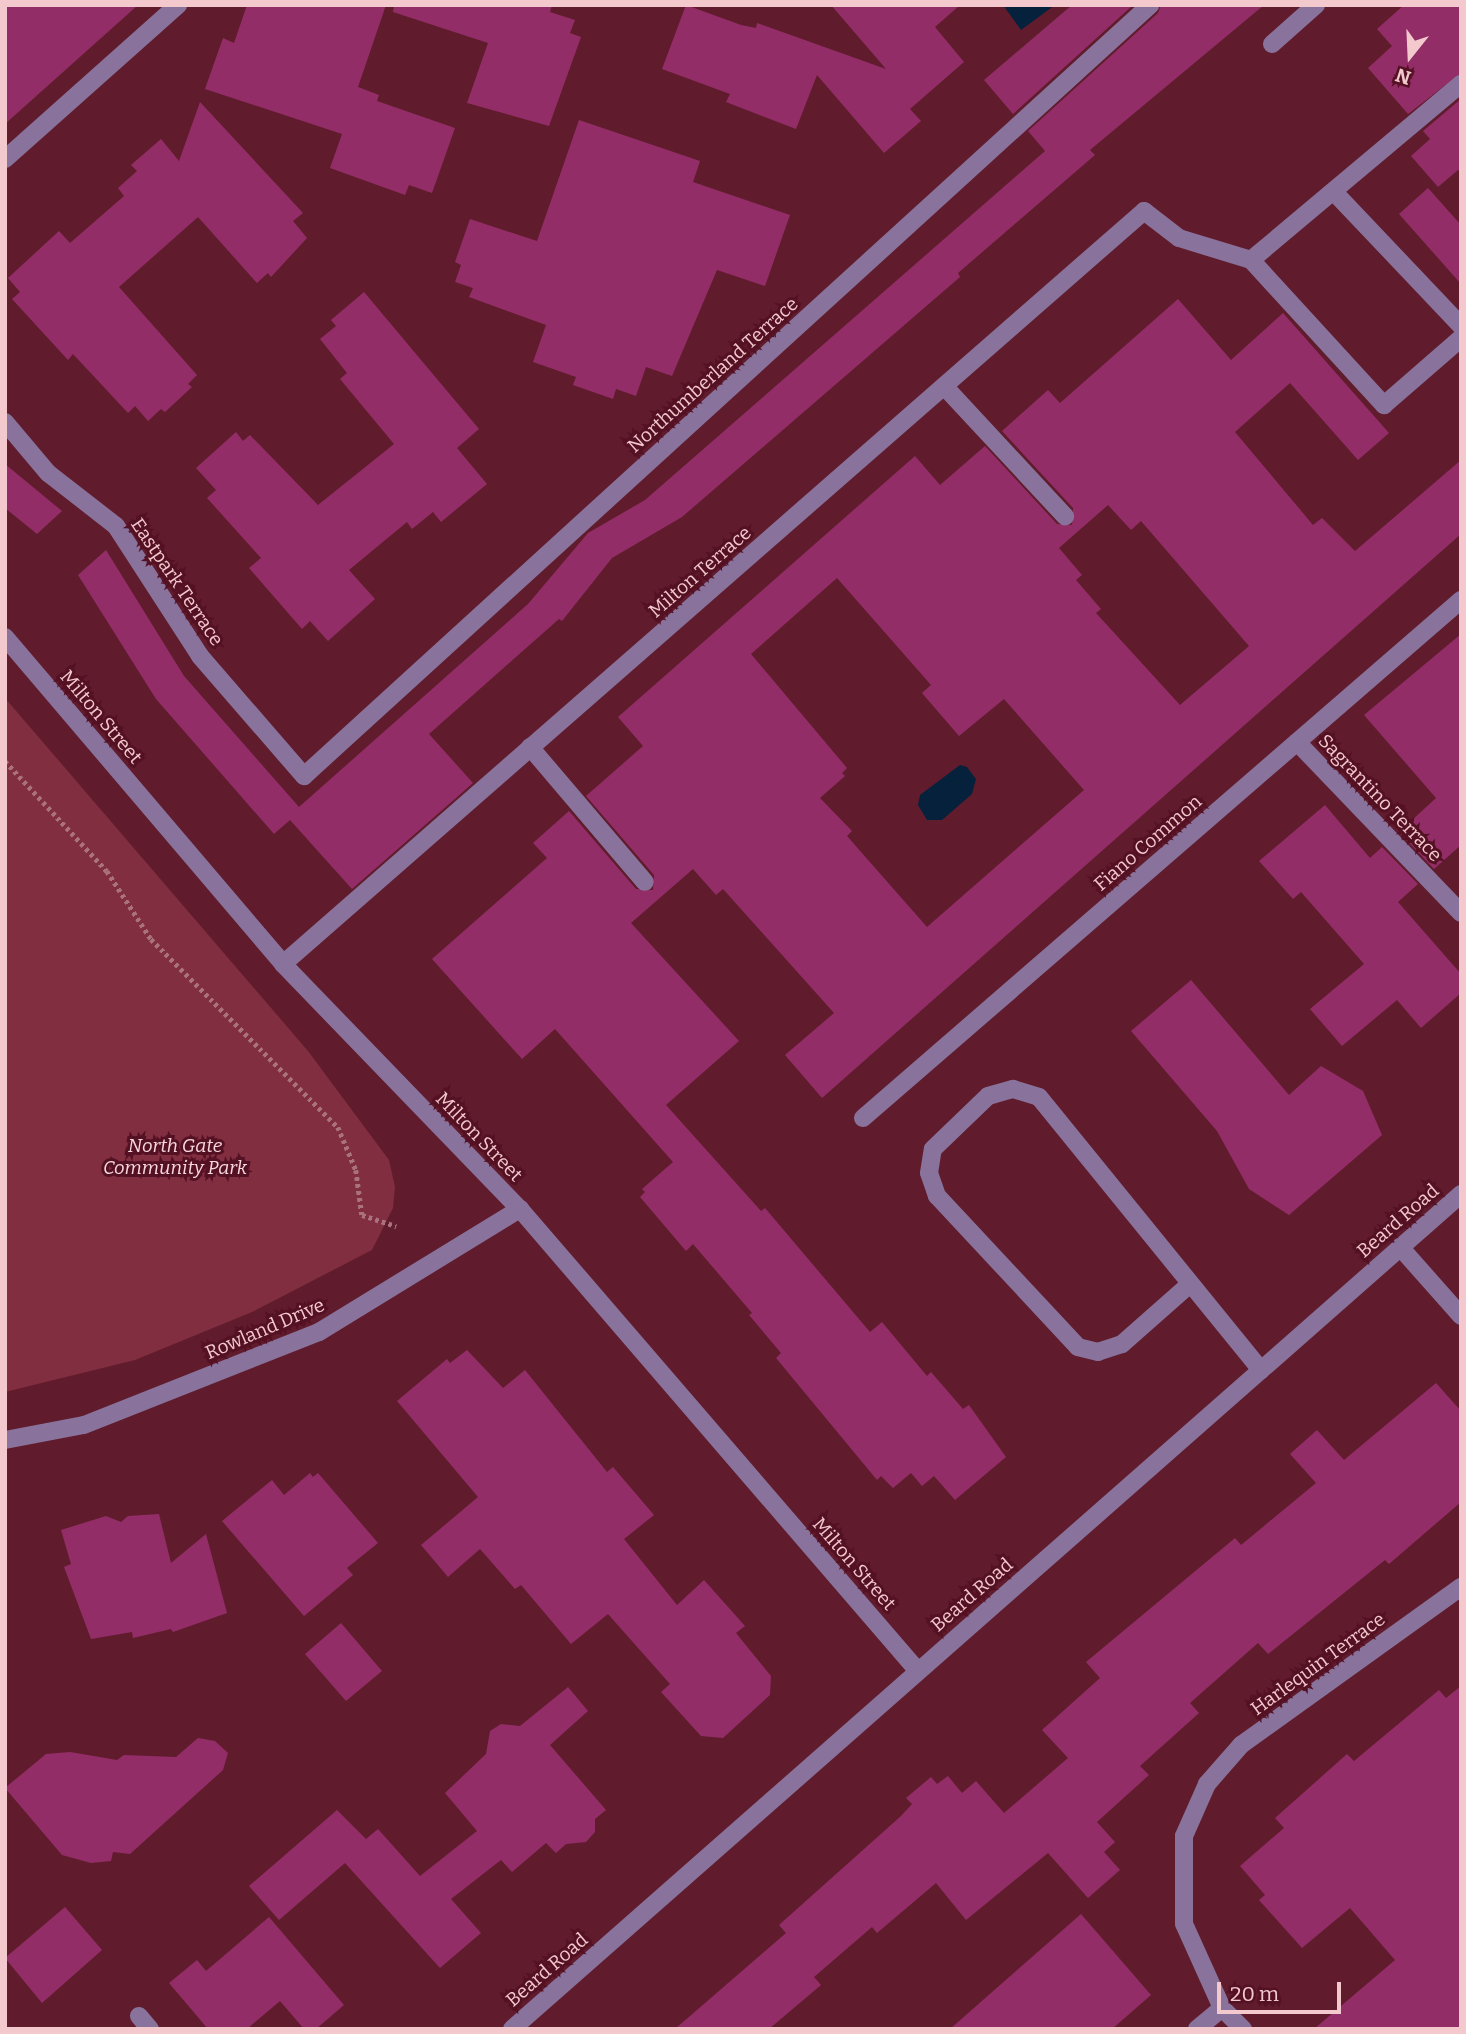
<!DOCTYPE html>
<style>
body{margin:0}
#map{position:relative;width:1466px;height:2034px;overflow:hidden;background:#601c2d;font-family:Bitter,serif}
div>[style]{position:absolute}
[style*='--x']{left:calc(var(--x)*1px);top:calc(var(--y)*1px);width:calc(var(--w)*1px);rotate:calc(var(--a)*1deg)}
.green>*{inset:0;background:#802e40}
.water>*{inset:0;background:#05213b}
.building>*{inset:0;background:#932d67}
.path>*{height:4.5px;margin-top:-2.25px;transform-origin:0;background:repeating-linear-gradient(90deg,#aa727d 0 3.5px,transparent 0 7px)}
.minor>*{height:18px;margin:-9px;padding:0 9px;transform-origin:9px;border-radius:9px;background:#89739c}
span{translate:-50% -50%;white-space:nowrap;text-align:center;line-height:1.15;-webkit-text-stroke:6px #541123;paint-order:stroke}
.street-label{font-size:19px;color:#f4c9ce}
.park-label{font-size:19px;color:#f9d9dd;font-style:italic}
.frame{position:absolute;inset:0;border:7px solid #f4c9ce;pointer-events:none}
.north{position:absolute;left:1375px;top:21px;width:70px;height:70px;-webkit-text-stroke:5px #541123;paint-order:stroke;rotate:198deg;font-size:19px;font-weight:700;line-height:28px;text-align:center;color:#f4c9ce}
.north::after{content:'';display:block;margin:auto;width:24px;height:32px;background:#f4c9ce;clip-path:polygon(50% 0,100% 100%,50% 72%,0 100%)}
.scale{position:absolute;left:1217px;top:1982px;width:124px;height:32px;box-sizing:border-box;border:4px solid #f4c9ce;border-top:0;padding-left:9px;font-size:21px;line-height:24px;white-space:nowrap;color:#f4c9ce;-webkit-text-stroke:5px #541123;paint-order:stroke}
</style>
<div id="map">
<div class="green">
<div style="clip-path:polygon(5px 698px,308px 1051px,389px 1160px,395px 1187px,393px 1208px,372px 1250px,252px 1312px,135px 1360px,5px 1392px)"></div>
</div>
<div class="water">
<div style="clip-path:polygon(1003px 5px,1055px 5px,1021px 30px)"></div>
<div style="clip-path:polygon(960px 765px,967px 767px,976px 779px,972px 794px,942px 820px,927px 820px,918px 805px,920px 795px)"></div>
</div>
<div class="building">
<div style="clip-path:polygon(5px 5px,138px 5px,5px 124px)"></div>
<div style="clip-path:polygon(247px 5px,386px 5px,358px 87px,379px 95px,377px 101px,455px 128px,432px 193px,409px 185px,405px 195px,330px 168px,342px 134px,205px 89px,223px 38px,234px 43px)"></div>
<div style="clip-path:polygon(394px 5px,552px 5px,550px 12px,575px 20px,570px 33px,581px 37px,549px 126px,467px 103px,488px 43px,393px 12px)"></div>
<div style="clip-path:polygon(686px 5px,741px 25px,756px 28px,757px 23px,886px 69px,831px 5px,960px 5px,935px 27px,964px 62px,910px 109px,921px 121px,884px 153px,817px 75px,796px 129px,726px 102px,730px 94px,662px 69px)"></div>
<div style="clip-path:polygon(1072px 5px,1133px 5px,1013px 114px,984px 80px)"></div>
<div style="clip-path:polygon(1161px 5px,1264px 5px,1090px 150px,1095px 155px,958px 273px,960px 277px,682px 517px,612px 558px,562px 621px,559px 619px,429px 734px,473px 783px,352px 889px,290px 820px,274px 834px,156px 699px,78px 575px,106px 550px,184px 676px,299px 807px,528px 604px,588px 533px,645px 500px,1045px 151px,1028px 131px,1158px 13px)"></div>
<div style="clip-path:polygon(1404px 5px,1461px 5px,1461px 73px,1408px 114px,1368px 68px,1392px 46px,1377px 29px)"></div>
<div style="clip-path:polygon(1461px 99px,1461px 173px,1458px 170px,1438px 187px,1411px 156px,1430px 139px,1423px 131px)"></div>
<div style="clip-path:polygon(200px 102px,303px 213px,293px 221px,307px 238px,271px 277px,268px 273px,257px 283px,198px 217px,119px 287px,197px 375px,188px 384px,192px 387px,165px 412px,161px 409px,148px 421px,135px 406px,128px 413px,73px 354px,68px 360px,12px 299px,20px 292px,8px 278px,59px 231px,70px 243px,124px 196px,118px 188px,137px 171px,131px 165px,161px 139px,179px 161px)"></div>
<div style="clip-path:polygon(579px 120px,700px 161px,693px 182px,790px 215px,765px 286px,717px 270px,672px 376px,646px 367px,636px 396px,616px 389px,613px 399px,573px 385px,576px 377px,533px 362px,546px 325px,469px 297px,473px 288px,455px 282px,461px 265px,455px 262px,470px 219px,537px 241px)"></div>
<div style="clip-path:polygon(1428px 188px,1461px 225px,1461px 284px,1399px 214px)"></div>
<div style="clip-path:polygon(364px 292px,479px 429px,457px 448px,487px 484px,441px 522px,433px 512px,412px 529px,407px 522px,349px 570px,375px 599px,328px 641px,310px 621px,302px 629px,249px 568px,261px 558px,207px 498px,216px 490px,196px 468px,236px 432px,243px 441px,250px 435px,318px 505px,394px 444px,340px 379px,347px 373px,320px 339px,336px 326px,331px 320px)"></div>
<div style="clip-path:polygon(evenodd,1178px 299px,1231px 360px,1283px 313px,1389px 433px,1358px 460px,1290px 383px,1235px 432px,1313px 525px,1322px 518px,1355px 551px,1461px 460px,1461px 534px,822px 1098px,785px 1055px,834px 1013px,723px 889px,716px 895px,693px 869px,631px 923px,739px 1041px,666px 1105px,761px 1211px,765px 1208px,870px 1332px,882px 1322px,927px 1376px,931px 1372px,963px 1409px,969px 1405px,1006px 1457px,955px 1500px,934px 1476px,922px 1486px,911px 1473px,893px 1488px,881px 1476px,877px 1480px,776px 1358px,781px 1353px,749px 1315px,752px 1313px,693px 1244px,686px 1251px,640px 1197px,645px 1192px,642px 1189px,673px 1162px,555px 1029px,522px 1059px,432px 959px,547px 858px,533px 843px,569px 811px,636px 889px,653px 890px,654px 875px,586px 796px,643px 746px,618px 717px,915px 456px,940px 485px,985px 446px,1057px 524px,1072px 525px,1073px 508px,1002px 431px,1048px 390px,1060px 403px,1178px 299px,1108px 505px,1131px 530px,1141px 521px,1249px 646px,1180px 705px,1096px 613px,1101px 609px,1076px 580px,1082px 575px,1059px 548px,1108px 505px,1178px 299px,837px 578px,931px 685px,922px 693px,959px 736px,1004px 699px,1084px 790px,927px 927px,847px 836px,852px 831px,820px 798px,845px 776px,842px 773px,847px 768px,751px 654px,837px 578px)"></div>
<div style="clip-path:polygon(5px 464px,62px 511px,37px 534px,5px 508px)"></div>
<div style="clip-path:polygon(1461px 634px,1461px 845px,1434px 869px,1399px 832px,1436px 798px,1364px 715px)"></div>
<div style="clip-path:polygon(1325px 805px,1370px 858px,1382px 847px,1418px 884px,1398px 902px,1461px 974px,1461px 993px,1421px 1028px,1397px 1000px,1342px 1046px,1310px 1009px,1364px 964px,1301px 892px,1293px 899px,1259px 861px)"></div>
<div style="clip-path:polygon(1191px 980px,1289px 1095px,1321px 1066px,1363px 1091px,1382px 1135px,1289px 1215px,1249px 1189px,1217px 1131px,1131px 1031px)"></div>
<div style="clip-path:polygon(467px 1350px,503px 1388px,525px 1370px,607px 1472px,613px 1467px,654px 1515px,624px 1539px,677px 1605px,704px 1580px,745px 1626px,736px 1633px,771px 1676px,770px 1695px,723px 1738px,701px 1736px,661px 1692px,670px 1684px,608px 1614px,571px 1644px,521px 1585px,515px 1589px,480px 1549px,448px 1577px,421px 1545px,478px 1497px,397px 1401px,447px 1359px,450px 1363px)"></div>
<div style="clip-path:polygon(1436px 1383px,1461px 1411px,1461px 1502px,1389px 1564px,1385px 1560px,1268px 1654px,1258px 1643px,1190px 1703px,1199px 1713px,1140px 1766px,1149px 1775px,1097px 1822px,1115px 1842px,1104px 1852px,1120px 1870px,1088px 1898px,1048px 1853px,966px 1920px,936px 1883px,877px 1933px,872px 1927px,814px 1977px,821px 1985px,769px 2029px,675px 2029px,786px 1933px,779px 1925px,901px 1816px,912px 1804px,906px 1798px,931px 1777px,937px 1784px,948px 1776px,962px 1793px,976px 1781px,1004px 1813px,1068px 1758px,1042px 1730px,1100px 1678px,1086px 1662px,1235px 1538px,1241px 1545px,1316px 1483px,1290px 1454px,1317px 1430px,1344px 1460px)"></div>
<div style="clip-path:polygon(310px 1473px,313px 1477px,318px 1473px,378px 1543px,347px 1568px,353px 1575px,304px 1616px,222px 1521px,272px 1480px,284px 1495px)"></div>
<div style="clip-path:polygon(159px 1514px,171px 1563px,206px 1534px,227px 1613px,173px 1632px,171px 1629px,133px 1638px,132px 1632px,91px 1639px,64px 1567px,71px 1564px,61px 1530px,106px 1516px,121px 1522px,128px 1516px)"></div>
<div style="clip-path:polygon(341px 1623px,382px 1671px,346px 1701px,305px 1654px)"></div>
<div style="clip-path:polygon(1461px 1686px,1461px 2029px,1314px 2029px,1395px 1960px,1350px 1908px,1302px 1948px,1259px 1900px,1265px 1895px,1240px 1866px,1284px 1828px,1275px 1818px,1347px 1754px,1354px 1761px,1439px 1690px,1446px 1698px)"></div>
<div style="clip-path:polygon(568px 1687px,588px 1711px,550px 1745px,606px 1810px,595px 1819px,595px 1832px,586px 1842px,566px 1844px,556px 1853px,546px 1843px,512px 1872px,501px 1860px,451px 1899px,481px 1933px,440px 1968px,345px 1863px,279px 1920px,249px 1886px,337px 1810px,366px 1839px,378px 1829px,420px 1876px,477px 1831px,445px 1793px,486px 1754px,490px 1731px,501px 1724px,520px 1726px)"></div>
<div style="clip-path:polygon(198px 1738px,215px 1741px,228px 1753px,223px 1770px,130px 1854px,113px 1852px,111px 1861px,91px 1863px,62px 1855px,5px 1788px,46px 1754px,70px 1752px,117px 1760px,124px 1755px,176px 1757px)"></div>
<div style="clip-path:polygon(65px 1907px,102px 1950px,42px 2003px,5px 1958px)"></div>
<div style="clip-path:polygon(1081px 1914px,1151px 1995px,1112px 2029px,950px 2029px)"></div>
<div style="clip-path:polygon(269px 1917px,344px 2005px,316px 2029px,304px 2029px,280px 2001px,247px 2029px,208px 2029px,169px 1983px,197px 1960px,206px 1971px)"></div>
</div>
<div class="path">
<div style="--x:5;--y:761;--w:150;--a:47.2"></div>
<div style="--x:107;--y:871;--w:81;--a:57.1"></div>
<div style="--x:151;--y:939;--w:265;--a:45.2"></div>
<div style="--x:338;--y:1127;--w:47;--a:67.3"></div>
<div style="--x:356;--y:1170;--w:45;--a:82.4"></div>
<div style="--x:362;--y:1215;--w:36;--a:18"></div>
</div>
<div class="minor">
<div style="--x:1272;--y:44;--w:59;--a:-41.6"></div>
<div style="--x:5;--y:159;--w:232;--a:-41.7"></div>
<div style="--x:1335;--y:193;--w:183;--a:46.5"></div>
<div style="--x:1251;--y:260;--w:274;--a:-40"></div>
<div style="--x:944;--y:386;--w:178;--a:47.1"></div>
<div style="--x:5;--y:422;--w:67;--a:49.9"></div>
<div style="--x:48;--y:473;--w:86;--a:37.9"></div>
<div style="--x:116;--y:526;--w:155;--a:57.1"></div>
<div style="--x:200;--y:656;--w:159;--a:49.1"></div>
<div style="--x:304;--y:776;--w:1145;--a:-42.34"></div>
<div style="--x:5;--y:637;--w:429;--a:49.6"></div>
<div style="--x:283;--y:964;--w:341;--a:46"></div>
<div style="--x:520;--y:1209;--w:608;--a:49.27"></div>
<div style="--x:1297;--y:742;--w:237;--a:46.2"></div>
<div style="--x:530;--y:747;--w:177;--a:49.6"></div>
<div style="--x:283;--y:964;--w:1144;--a:-41.17"></div>
<div style="--x:1144;--y:211;--w:44;--a:37.6"></div>
<div style="--x:1179;--y:238;--w:75;--a:17"></div>
<div style="--x:1251;--y:260;--w:197;--a:47.5"></div>
<div style="--x:1384;--y:405;--w:102;--a:-41"></div>
<div style="--x:863;--y:1118;--w:791;--a:-40.9"></div>
<div style="--x:1400;--y:1247;--w:92;--a:48.5"></div>
<div style="--x:1190;--y:1284;--w:91;--a:138.6"></div>
<div style="--x:1122;--y:1344;--w:25;--a:162"></div>
<div style="--x:1098;--y:1352;--w:21;--a:-166"></div>
<div style="--x:1078;--y:1347;--w:207;--a:-133"></div>
<div style="--x:937;--y:1196;--w:24;--a:-109"></div>
<div style="--x:929;--y:1173;--w:24;--a:-81"></div>
<div style="--x:933;--y:1149;--w:76;--a:-43.9"></div>
<div style="--x:988;--y:1096;--w:26;--a:-16"></div>
<div style="--x:1013;--y:1089;--w:27;--a:17"></div>
<div style="--x:1039;--y:1097;--w:352;--a:50.9"></div>
<div style="--x:5;--y:1440;--w:80;--a:-10.8"></div>
<div style="--x:84;--y:1425;--w:253;--a:-21.6"></div>
<div style="--x:319;--y:1332;--w:236;--a:-31.5"></div>
<div style="--x:139;--y:2016;--w:17;--a:50"></div>
<div style="--x:512;--y:2029;--w:1264;--a:-41.34"></div>
<div style="--x:1197;--y:2029;--w:33;--a:-40"></div>
<div style="--x:1243;--y:2029;--w:30;--a:-135"></div>
<div style="--x:1222;--y:2008;--w:92;--a:-114.3"></div>
<div style="--x:1184;--y:1924;--w:88;--a:-90"></div>
<div style="--x:1184;--y:1836;--w:57;--a:-66.1"></div>
<div style="--x:1207;--y:1784;--w:52;--a:-48.9"></div>
<div style="--x:1241;--y:1745;--w:271;--a:-35.7"></div>
</div>
<div class="street-label">
<span style="left:713px;top:375px;rotate:-42deg">Northumberland Terrace</span>
<span style="left:700px;top:572px;rotate:-41deg">Milton Terrace</span>
<span style="left:177px;top:582px;rotate:56deg">Eastpark Terrace</span>
<span style="left:101px;top:717px;rotate:50deg">Milton Street</span>
<span style="left:1380px;top:798px;rotate:46deg">Sagrantino Terrace</span>
<span style="left:1148px;top:843px;rotate:-41deg">Fiano Common</span>
<span style="left:479px;top:1137px;rotate:46deg">Milton Street</span>
<span style="left:1398px;top:1221px;rotate:-41deg">Beard Road</span>
<span style="left:265px;top:1329px;rotate:-23deg">Rowland Drive</span>
<span style="left:854px;top:1564px;rotate:49deg">Milton Street</span>
<span style="left:972px;top:1595px;rotate:-41deg">Beard Road</span>
<span style="left:1318px;top:1664px;rotate:-36deg">Harlequin Terrace</span>
<span style="left:547px;top:1970px;rotate:-41deg">Beard Road</span>
</div>
<div class="park-label">
<span style="left:175px;top:1157px">North Gate<br>Community Park</span>
</div>
<div class="frame"></div>
<div class="north">N</div>
<div class="scale">20 m</div>
</div>
